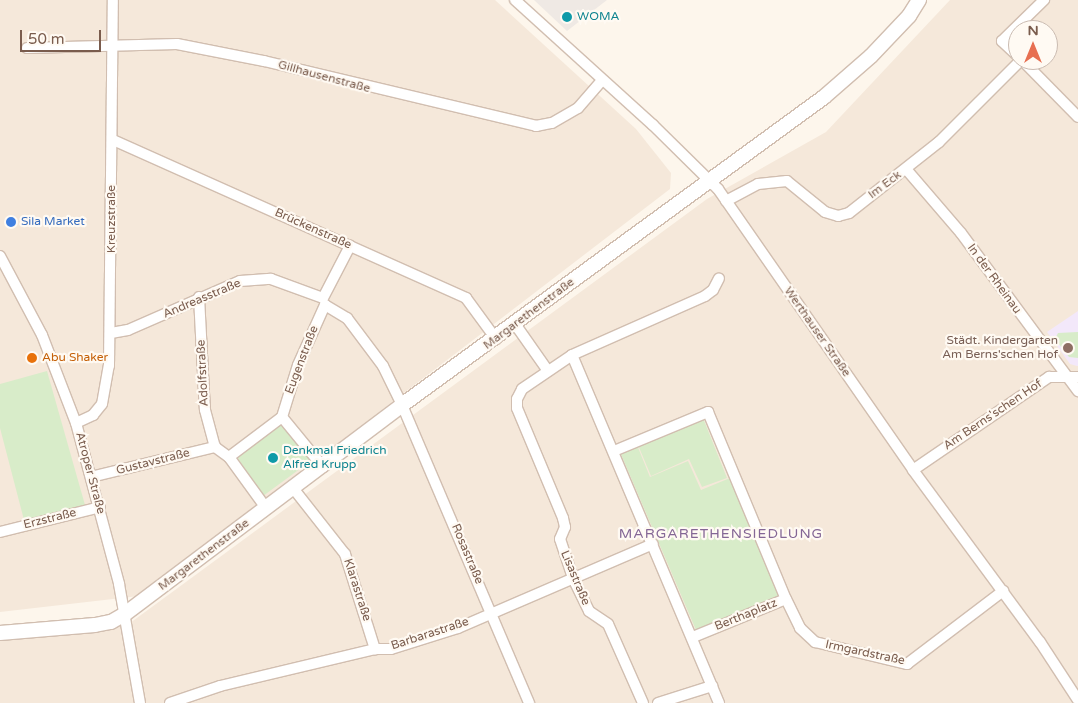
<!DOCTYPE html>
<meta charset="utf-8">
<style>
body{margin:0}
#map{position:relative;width:1078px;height:703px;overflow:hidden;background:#fdf6ec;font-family:"Varela Round",sans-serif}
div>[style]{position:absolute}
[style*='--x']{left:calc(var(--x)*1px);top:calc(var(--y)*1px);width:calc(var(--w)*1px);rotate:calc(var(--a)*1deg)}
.residential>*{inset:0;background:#f5e8da}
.industrial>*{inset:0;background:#efe9e4}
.education>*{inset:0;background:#f3e8fa}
.green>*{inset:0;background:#d8ecc9}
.roads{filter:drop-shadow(1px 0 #d1beb0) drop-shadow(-1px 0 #d1beb0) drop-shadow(0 1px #d1beb0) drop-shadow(0 -1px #d1beb0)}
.street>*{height:10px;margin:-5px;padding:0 5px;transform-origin:5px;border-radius:5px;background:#fff}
.secondary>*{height:14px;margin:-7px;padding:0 7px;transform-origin:7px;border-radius:7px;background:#fff}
.dots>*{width:14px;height:14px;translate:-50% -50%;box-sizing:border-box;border:2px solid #fffaf3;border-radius:50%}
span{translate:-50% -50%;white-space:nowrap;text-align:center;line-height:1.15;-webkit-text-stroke:4.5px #fffaf3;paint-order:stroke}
.culture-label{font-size:12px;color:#0d838f}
.left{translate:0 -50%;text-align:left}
.street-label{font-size:12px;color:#7a5c4d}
.shop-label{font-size:12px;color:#366cbe}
.education-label{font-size:12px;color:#785e54}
.right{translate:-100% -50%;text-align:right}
.food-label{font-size:12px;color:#c56008}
.neighbourhood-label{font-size:14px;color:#846695;letter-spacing:1px}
.north{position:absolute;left:1008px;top:20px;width:50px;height:50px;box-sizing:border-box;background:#fffaf3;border:1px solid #cabbb1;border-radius:50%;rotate:0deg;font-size:14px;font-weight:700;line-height:20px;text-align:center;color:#7a5c4d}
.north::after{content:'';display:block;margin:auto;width:18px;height:22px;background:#e76f51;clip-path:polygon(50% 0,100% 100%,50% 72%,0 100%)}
.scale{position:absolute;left:20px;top:30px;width:81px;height:22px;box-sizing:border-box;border:2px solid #7a5c4d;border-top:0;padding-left:6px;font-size:15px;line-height:18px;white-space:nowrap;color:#7a5c4d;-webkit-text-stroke:4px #fffaf3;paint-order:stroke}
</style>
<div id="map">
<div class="residential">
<div style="clip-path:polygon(0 0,495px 0,636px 129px,671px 173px,670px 189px,139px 596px,0 612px)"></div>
<div style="clip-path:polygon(evenodd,950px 0,1078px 0,1078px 703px,0 703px,0 636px,126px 626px,707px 199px,826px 132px,950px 0,1018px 30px,1048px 30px,1048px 60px,1018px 60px,1018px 30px)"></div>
</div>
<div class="industrial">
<div style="clip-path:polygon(534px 0,607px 0,567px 31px)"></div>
</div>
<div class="education">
<div style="clip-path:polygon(1078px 311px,1078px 366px,1077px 366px,1070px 364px,1047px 332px)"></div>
</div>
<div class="green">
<div style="clip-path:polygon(1078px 332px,1078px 358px,1069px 357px,1055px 339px,1058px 333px)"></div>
<div style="clip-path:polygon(47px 371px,85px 505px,24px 520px,0 428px,0 384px)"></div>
<div style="clip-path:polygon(703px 418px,727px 478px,702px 487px,689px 459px,651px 476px,638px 445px)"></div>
<div style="clip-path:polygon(281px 423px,312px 460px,263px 496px,237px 457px)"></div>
<div style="clip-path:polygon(637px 445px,650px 477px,688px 461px,701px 490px,730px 478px,780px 596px,696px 630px,620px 452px)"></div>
</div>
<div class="roads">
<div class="street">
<div style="--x:515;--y:0;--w:186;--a:42.2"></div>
<div style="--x:653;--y:125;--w:91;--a:44.6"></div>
<div style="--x:718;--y:189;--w:342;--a:55.2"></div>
<div style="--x:913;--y:470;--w:214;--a:53.6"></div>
<div style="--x:1040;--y:642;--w:69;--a:56.8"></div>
<div style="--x:27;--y:48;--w:150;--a:-1.5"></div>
<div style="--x:177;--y:44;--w:89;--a:11.1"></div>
<div style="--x:264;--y:61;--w:280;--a:13.4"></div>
<div style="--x:536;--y:126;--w:16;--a:-11"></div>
<div style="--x:552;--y:123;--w:30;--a:-30"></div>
<div style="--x:578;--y:108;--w:37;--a:-49"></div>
<div style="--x:1018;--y:56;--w:22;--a:-137"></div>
<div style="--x:1002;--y:41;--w:59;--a:-44.3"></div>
<div style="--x:1022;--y:60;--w:80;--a:45.5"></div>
<div style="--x:113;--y:140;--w:387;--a:24.1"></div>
<div style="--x:466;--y:298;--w:51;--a:53.8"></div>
<div style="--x:906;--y:169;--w:84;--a:49.3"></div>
<div style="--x:961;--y:233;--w:197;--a:53.5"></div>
<div style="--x:726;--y:201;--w:36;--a:-28"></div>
<div style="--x:758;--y:184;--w:29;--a:-6"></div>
<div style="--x:787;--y:181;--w:49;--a:39.2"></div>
<div style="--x:825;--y:212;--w:14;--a:17"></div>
<div style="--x:838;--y:216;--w:11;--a:-15"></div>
<div style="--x:849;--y:213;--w:115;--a:-38.3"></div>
<div style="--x:939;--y:142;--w:116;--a:-45"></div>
<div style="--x:0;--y:256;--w:89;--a:62"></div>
<div style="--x:42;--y:335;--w:94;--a:68.9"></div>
<div style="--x:76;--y:423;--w:167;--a:75"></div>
<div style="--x:119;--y:584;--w:121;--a:80"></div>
<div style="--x:199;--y:297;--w:113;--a:87"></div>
<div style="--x:205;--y:410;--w:38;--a:75"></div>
<div style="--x:323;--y:298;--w:59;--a:-62.6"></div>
<div style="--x:325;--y:305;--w:26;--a:31"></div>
<div style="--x:347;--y:318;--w:60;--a:53.1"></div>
<div style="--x:383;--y:366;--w:43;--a:64"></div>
<div style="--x:402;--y:405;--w:324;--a:66.9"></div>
<div style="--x:515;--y:324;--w:57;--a:54.9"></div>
<div style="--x:111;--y:333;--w:17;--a:-10"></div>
<div style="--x:128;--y:330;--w:122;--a:-23.6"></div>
<div style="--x:240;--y:281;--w:31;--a:-4"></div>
<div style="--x:271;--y:279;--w:55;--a:20.1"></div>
<div style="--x:572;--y:355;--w:378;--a:67.1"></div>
<div style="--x:282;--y:417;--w:54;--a:-72.9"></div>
<div style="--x:298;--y:365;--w:66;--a:-65.8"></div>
<div style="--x:76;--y:423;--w:19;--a:-25"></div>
<div style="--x:93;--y:415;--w:14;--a:-51"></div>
<div style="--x:102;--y:404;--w:39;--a:-80"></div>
<div style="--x:109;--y:366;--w:366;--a:-89.4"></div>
<div style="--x:215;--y:447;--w:17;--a:36"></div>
<div style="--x:229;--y:457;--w:63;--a:54"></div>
<div style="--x:614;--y:451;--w:102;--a:-22.5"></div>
<div style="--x:708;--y:412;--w:203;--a:67.4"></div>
<div style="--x:786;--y:599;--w:32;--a:64"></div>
<div style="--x:800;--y:628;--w:21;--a:43"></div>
<div style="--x:815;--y:642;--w:95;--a:13.4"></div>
<div style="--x:907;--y:664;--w:121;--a:-37.2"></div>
<div style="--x:229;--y:457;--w:66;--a:-37"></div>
<div style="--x:282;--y:417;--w:65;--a:50.6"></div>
<div style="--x:913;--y:470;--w:165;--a:-34.4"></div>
<div style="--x:1049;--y:377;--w:29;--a:0"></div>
<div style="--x:91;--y:477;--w:128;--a:-13.6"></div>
<div style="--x:293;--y:488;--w:84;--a:51.8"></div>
<div style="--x:345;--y:554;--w:100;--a:72.5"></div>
<div style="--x:0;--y:532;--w:103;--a:-14"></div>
<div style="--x:693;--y:637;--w:100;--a:-22.2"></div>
<div style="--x:170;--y:703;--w:53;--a:-18.8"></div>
<div style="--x:220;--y:686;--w:159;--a:-13.4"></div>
<div style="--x:375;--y:649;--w:16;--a:0"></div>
<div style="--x:391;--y:649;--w:70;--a:-17.4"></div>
<div style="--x:458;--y:628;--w:212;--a:-23.3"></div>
<div style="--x:643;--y:703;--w:86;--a:-113.9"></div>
<div style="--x:608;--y:624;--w:23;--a:-146"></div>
<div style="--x:589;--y:611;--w:37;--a:-116"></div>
<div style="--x:573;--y:578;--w:41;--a:-108.4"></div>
<div style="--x:560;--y:539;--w:13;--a:-67"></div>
<div style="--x:565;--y:527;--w:9;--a:-103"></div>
<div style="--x:563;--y:518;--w:119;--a:-112.7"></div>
<div style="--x:517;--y:408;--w:9;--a:-90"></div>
<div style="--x:517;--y:399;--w:11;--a:-63"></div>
<div style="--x:522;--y:389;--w:60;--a:-34.2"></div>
<div style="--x:572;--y:355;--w:145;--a:-23.9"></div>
<div style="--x:705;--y:296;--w:10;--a:-37"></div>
<div style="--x:713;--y:290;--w:13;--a:-63"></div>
<div style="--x:658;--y:703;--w:57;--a:-17.5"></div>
</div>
<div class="secondary">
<div style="--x:0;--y:633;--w:95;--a:-4.8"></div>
<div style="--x:95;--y:625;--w:16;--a:-11"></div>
<div style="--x:111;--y:622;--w:16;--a:-30"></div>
<div style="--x:125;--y:614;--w:347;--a:-37"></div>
<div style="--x:402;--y:405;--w:522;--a:-36.12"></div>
<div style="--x:824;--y:97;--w:62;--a:-41.1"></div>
<div style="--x:871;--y:56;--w:55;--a:-46.5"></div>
<div style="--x:909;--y:16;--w:19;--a:-58"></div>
</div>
</div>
<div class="dots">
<div style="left:567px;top:17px;background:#0f9aa8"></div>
<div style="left:11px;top:222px;background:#3f7fe0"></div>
<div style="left:1068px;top:348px;background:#8d6e63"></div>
<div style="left:32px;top:358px;background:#e8710a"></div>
<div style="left:273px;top:458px;background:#0f9aa8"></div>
</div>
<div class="culture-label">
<span class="left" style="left:577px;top:17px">WOMA</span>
<span class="left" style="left:283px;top:458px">Denkmal Friedrich<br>Alfred Krupp</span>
</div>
<div class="street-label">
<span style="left:324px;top:77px;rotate:15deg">Gillhausenstraße</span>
<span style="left:885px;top:185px;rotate:-37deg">Im Eck</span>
<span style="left:112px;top:219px;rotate:-90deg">Kreuzstraße</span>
<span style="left:313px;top:229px;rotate:24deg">Brückenstraße</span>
<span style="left:994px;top:279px;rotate:54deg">In der Rheinau</span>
<span style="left:202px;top:299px;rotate:-23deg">Andreasstraße</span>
<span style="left:529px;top:314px;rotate:-37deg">Margarethenstraße</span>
<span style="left:817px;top:332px;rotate:55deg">Werthauser Straße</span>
<span style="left:302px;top:360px;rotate:-69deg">Eugenstraße</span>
<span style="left:203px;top:373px;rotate:-93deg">Adolfstraße</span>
<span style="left:993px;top:415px;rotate:-34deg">Am Berns'schen Hof</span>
<span style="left:153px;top:462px;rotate:-14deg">Gustavstraße</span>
<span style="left:90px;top:473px;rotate:75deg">Atroper Straße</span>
<span style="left:50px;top:519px;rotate:-14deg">Erzstraße</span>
<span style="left:467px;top:554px;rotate:67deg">Rosastraße</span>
<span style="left:204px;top:555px;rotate:-37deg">Margarethenstraße</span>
<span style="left:575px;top:578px;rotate:67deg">Lisastraße</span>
<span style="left:357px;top:590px;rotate:72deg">Klarastraße</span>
<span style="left:746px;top:615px;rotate:-22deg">Berthaplatz</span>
<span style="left:430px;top:634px;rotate:-18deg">Barbarastraße</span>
<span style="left:865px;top:653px;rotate:12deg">Irmgardstraße</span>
</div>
<div class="shop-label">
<span class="left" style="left:21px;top:222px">Sila Market</span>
</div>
<div class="education-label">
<span class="right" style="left:1058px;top:348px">Städt. Kindergarten<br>Am Berns'schen Hof</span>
</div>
<div class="food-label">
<span class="left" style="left:42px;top:358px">Abu Shaker</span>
</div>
<div class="neighbourhood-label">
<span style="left:721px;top:534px">MARGARETHENSIEDLUNG</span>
</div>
<div class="north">N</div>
<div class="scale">50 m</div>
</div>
